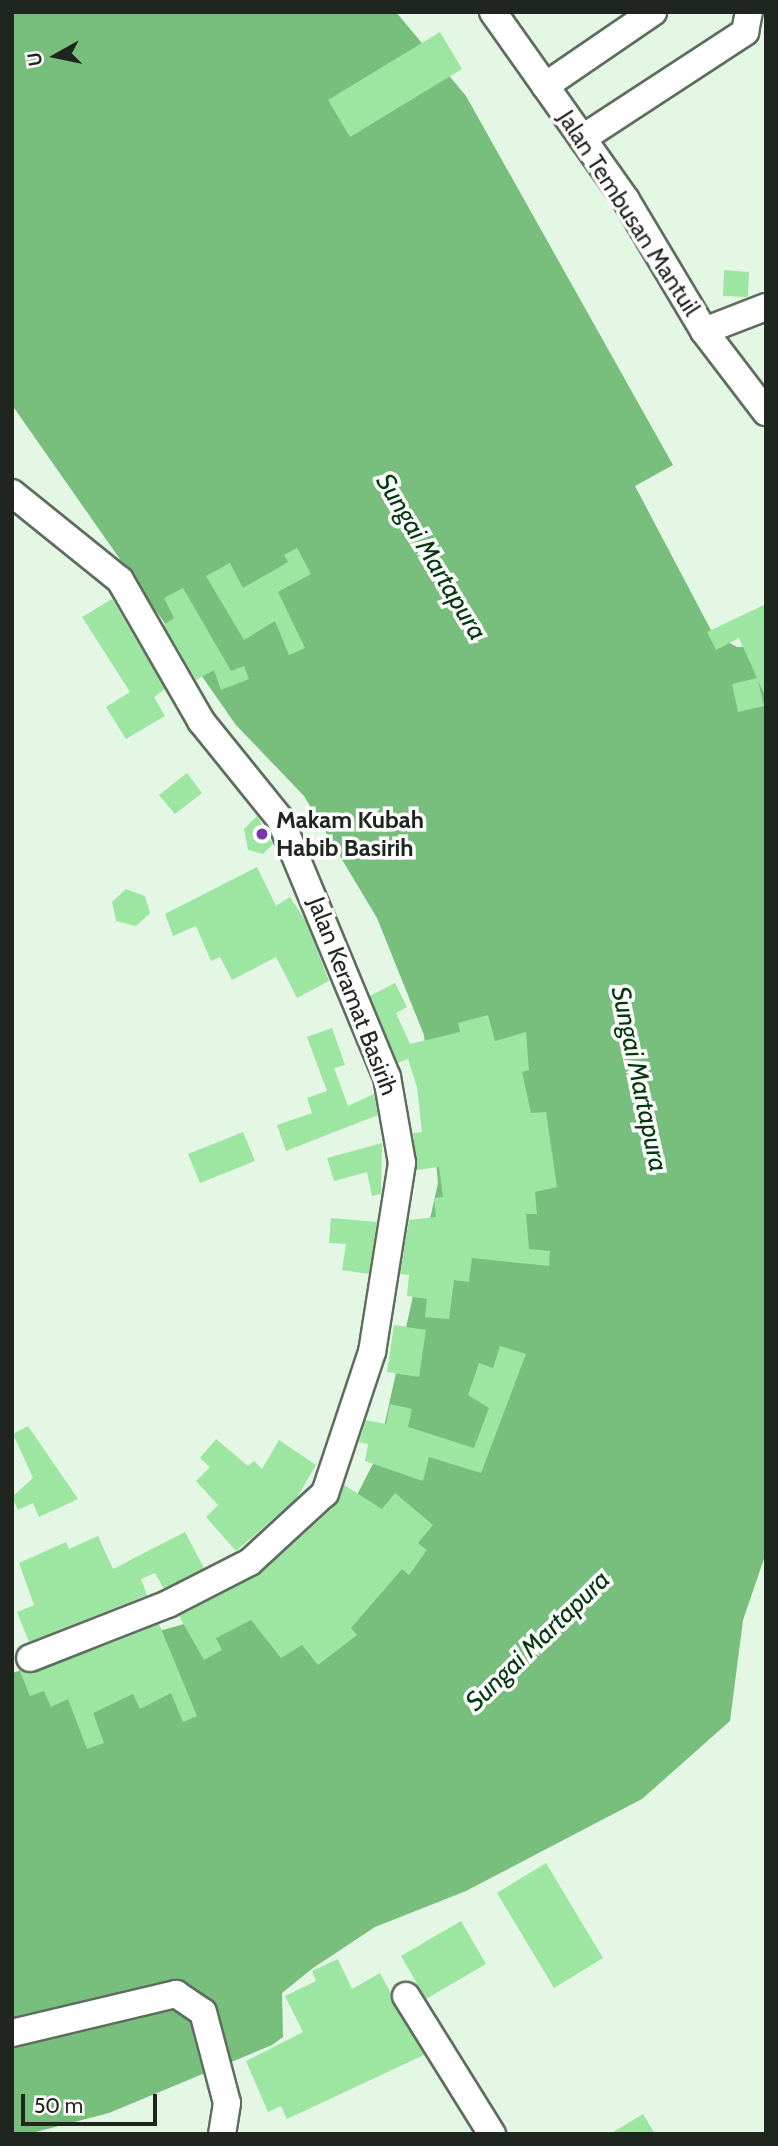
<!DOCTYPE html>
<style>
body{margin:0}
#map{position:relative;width:778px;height:2146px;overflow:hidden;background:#e4f7e4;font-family:Cabin,sans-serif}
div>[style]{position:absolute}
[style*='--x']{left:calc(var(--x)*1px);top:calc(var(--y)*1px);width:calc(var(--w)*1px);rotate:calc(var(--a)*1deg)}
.water>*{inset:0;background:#78bf7d}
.building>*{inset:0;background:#9de6a1}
.roads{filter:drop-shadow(2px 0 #5d6e5e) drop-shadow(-2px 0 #5d6e5e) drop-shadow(0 2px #5d6e5e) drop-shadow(0 -2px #5d6e5e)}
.minor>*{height:26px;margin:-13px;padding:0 13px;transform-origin:13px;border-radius:13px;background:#fff}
.dots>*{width:19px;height:19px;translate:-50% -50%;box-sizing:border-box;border:4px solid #fff;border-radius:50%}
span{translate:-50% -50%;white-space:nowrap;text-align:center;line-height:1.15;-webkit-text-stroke:7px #fff;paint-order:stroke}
.street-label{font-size:24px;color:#1f261f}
.poi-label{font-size:24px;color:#1f261f;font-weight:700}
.left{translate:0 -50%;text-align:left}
.water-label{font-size:26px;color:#03390d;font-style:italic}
.frame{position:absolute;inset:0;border:14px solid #1f261f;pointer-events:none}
.north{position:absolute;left:21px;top:21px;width:70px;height:70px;-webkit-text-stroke:5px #fff;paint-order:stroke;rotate:261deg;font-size:19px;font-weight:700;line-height:28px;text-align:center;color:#1f261f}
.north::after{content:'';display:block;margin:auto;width:24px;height:32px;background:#1f261f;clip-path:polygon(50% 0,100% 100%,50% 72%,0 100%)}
.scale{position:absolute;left:21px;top:2094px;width:136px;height:32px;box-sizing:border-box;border:4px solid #1f261f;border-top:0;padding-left:9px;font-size:21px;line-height:24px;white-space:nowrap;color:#1f261f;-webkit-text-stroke:5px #fff;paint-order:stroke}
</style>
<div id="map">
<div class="water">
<div style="clip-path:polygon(12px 12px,396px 12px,466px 96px,673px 465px,635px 486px,713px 634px,737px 647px,766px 646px,766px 1553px,743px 1620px,730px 1721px,642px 1799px,466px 1891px,375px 1927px,313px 1968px,282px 1993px,283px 2037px,272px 2045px,109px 2113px,28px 2134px,12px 2134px,12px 1673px,240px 1608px,339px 1530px,378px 1454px,438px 1183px,424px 1035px,377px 918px,304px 796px,236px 725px,12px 405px)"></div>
</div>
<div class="building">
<div style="clip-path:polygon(440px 32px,462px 69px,350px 137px,328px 100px)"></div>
<div style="clip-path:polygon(724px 270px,749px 272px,748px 297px,723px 296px)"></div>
<div style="clip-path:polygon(297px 548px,311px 574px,278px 592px,305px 648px,289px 655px,275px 621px,244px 640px,206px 576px,230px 563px,243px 588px,288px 562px,284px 555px)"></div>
<div style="clip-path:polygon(183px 588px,231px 671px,244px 666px,249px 679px,221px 690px,214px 670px,196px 680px,164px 625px,174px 618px,164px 598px)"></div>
<div style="clip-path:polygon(112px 599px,165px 689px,154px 697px,165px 716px,126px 739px,106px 707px,130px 692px,82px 617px)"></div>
<div style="clip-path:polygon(766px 604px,766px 697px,758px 681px,764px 706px,738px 712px,732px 684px,757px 678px,739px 638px,716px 650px,707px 632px)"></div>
<div style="clip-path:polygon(187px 773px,202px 793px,175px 814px,159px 795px)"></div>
<div style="clip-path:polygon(257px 816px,273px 844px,263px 854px,248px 850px,244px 829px)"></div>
<div style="clip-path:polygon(257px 867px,276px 906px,290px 897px,306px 922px,329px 981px,297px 998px,276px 957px,232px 980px,220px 957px,211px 961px,196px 926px,173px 936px,165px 914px)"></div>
<div style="clip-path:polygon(126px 889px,145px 896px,150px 913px,136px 926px,116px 921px,112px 902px)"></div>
<div style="clip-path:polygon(395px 983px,407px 1007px,396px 1013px,410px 1044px,460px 1032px,458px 1023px,488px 1015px,495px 1041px,526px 1032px,529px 1070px,522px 1072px,531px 1113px,546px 1112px,557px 1187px,535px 1192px,537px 1214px,526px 1214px,529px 1249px,550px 1251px,549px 1266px,472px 1258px,469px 1282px,454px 1280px,449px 1319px,425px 1317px,427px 1299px,407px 1296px,409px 1275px,400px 1274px,409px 1220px,436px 1217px,434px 1198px,443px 1197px,439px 1167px,417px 1170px,413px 1133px,422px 1132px,417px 1087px,408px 1059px,398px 1063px,370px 996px)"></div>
<div style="clip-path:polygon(332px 1028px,345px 1065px,334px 1068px,348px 1106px,374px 1094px,378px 1115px,286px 1151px,277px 1125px,312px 1113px,307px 1098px,327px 1091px,307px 1037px)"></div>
<div style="clip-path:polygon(243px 1132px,255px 1161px,200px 1183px,188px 1154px)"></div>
<div style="clip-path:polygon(382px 1143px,381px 1194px,372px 1196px,367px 1172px,334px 1181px,327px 1158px)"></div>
<div style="clip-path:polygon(331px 1218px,377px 1222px,369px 1274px,342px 1270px,346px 1244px,329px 1243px)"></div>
<div style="clip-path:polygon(394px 1325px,426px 1330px,419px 1377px,387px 1372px)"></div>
<div style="clip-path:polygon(500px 1346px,526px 1354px,481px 1473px,429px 1457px,423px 1481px,365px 1461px,368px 1444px,359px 1442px,366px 1420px,386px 1424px,390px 1404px,412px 1409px,408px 1427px,474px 1448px,489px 1408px,468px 1395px,479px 1363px,493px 1368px)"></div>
<div style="clip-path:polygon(28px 1426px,78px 1499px,39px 1517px,33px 1503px,18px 1510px,12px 1497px,33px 1478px,13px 1434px)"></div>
<div style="clip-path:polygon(216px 1439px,248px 1466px,254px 1461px,262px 1469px,279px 1440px,316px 1465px,296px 1499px,236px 1551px,206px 1517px,218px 1505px,196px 1481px,210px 1467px,200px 1458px)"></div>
<div style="clip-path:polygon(344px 1485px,382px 1509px,395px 1493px,433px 1525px,418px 1543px,427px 1550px,409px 1575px,402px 1569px,351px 1628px,357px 1635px,318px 1665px,302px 1645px,281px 1658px,251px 1620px,216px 1638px,222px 1650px,204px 1660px,179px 1616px,260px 1574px,336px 1505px)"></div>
<div style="clip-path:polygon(185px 1532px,204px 1568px,164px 1589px,155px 1573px,141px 1579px,147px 1595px,29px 1642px,17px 1612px,34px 1605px,19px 1563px,66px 1542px,69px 1549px,98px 1536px,113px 1569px)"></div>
<div style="clip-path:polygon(159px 1624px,197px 1716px,183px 1722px,171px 1693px,140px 1709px,133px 1694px,93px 1713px,104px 1743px,87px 1749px,68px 1699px,51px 1707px,44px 1691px,30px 1696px,19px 1669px,36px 1673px)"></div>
<div style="clip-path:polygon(546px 1863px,603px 1958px,554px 1988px,497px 1893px)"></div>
<div style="clip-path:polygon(461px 1921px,486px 1964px,426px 1999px,401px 1956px)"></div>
<div style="clip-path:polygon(338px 1959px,352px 1989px,380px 1973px,424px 2055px,287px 2119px,281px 2106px,268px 2112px,246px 2061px,303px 2032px,285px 1996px,316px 1981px,312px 1971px)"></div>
<div style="clip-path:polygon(643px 2114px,655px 2134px,610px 2134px)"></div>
</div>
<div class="roads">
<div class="minor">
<div style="--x:493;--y:12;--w:230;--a:54.7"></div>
<div style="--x:626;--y:200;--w:152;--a:59.2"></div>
<div style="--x:704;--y:331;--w:102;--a:52.6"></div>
<div style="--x:545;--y:86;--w:131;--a:-34.4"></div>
<div style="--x:583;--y:138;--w:194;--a:-33.2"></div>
<div style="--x:745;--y:32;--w:20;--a:-79"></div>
<div style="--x:704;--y:331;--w:66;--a:-21.2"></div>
<div style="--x:12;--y:493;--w:139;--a:38.9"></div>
<div style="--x:120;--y:580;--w:163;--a:60.1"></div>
<div style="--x:201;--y:721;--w:126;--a:51.1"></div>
<div style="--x:280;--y:819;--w:279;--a:67.5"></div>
<div style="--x:387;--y:1077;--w:87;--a:80.1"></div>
<div style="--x:402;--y:1163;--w:191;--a:99"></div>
<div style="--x:372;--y:1352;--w:149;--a:108.4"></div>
<div style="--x:325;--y:1493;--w:102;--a:137.4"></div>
<div style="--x:250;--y:1562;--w:92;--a:152.9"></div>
<div style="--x:168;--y:1604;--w:148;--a:158.6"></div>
<div style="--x:406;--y:1996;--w:163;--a:58.1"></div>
<div style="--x:12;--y:2033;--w:169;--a:-13.4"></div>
<div style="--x:176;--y:1994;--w:32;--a:34"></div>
<div style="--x:203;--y:2012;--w:94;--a:75.2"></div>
<div style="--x:227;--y:2103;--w:31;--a:99"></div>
</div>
</div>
<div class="dots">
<div style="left:262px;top:834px;background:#7937ac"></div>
</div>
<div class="street-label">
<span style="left:629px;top:213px;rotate:57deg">Jalan Tembusan Mantuil</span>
<span style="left:353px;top:996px;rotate:69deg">Jalan Keramat Basirih</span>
</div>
<div class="poi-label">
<span class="left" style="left:276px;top:834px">Makam Kubah<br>Habib Basirih</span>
</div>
<div class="water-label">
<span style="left:431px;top:557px;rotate:59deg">Sungai Martapura</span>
<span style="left:639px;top:1079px;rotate:78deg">Sungai Martapura</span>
<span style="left:538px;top:1641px;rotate:-44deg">Sungai Martapura</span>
</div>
<div class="frame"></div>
<div class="north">U</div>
<div class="scale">50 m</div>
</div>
